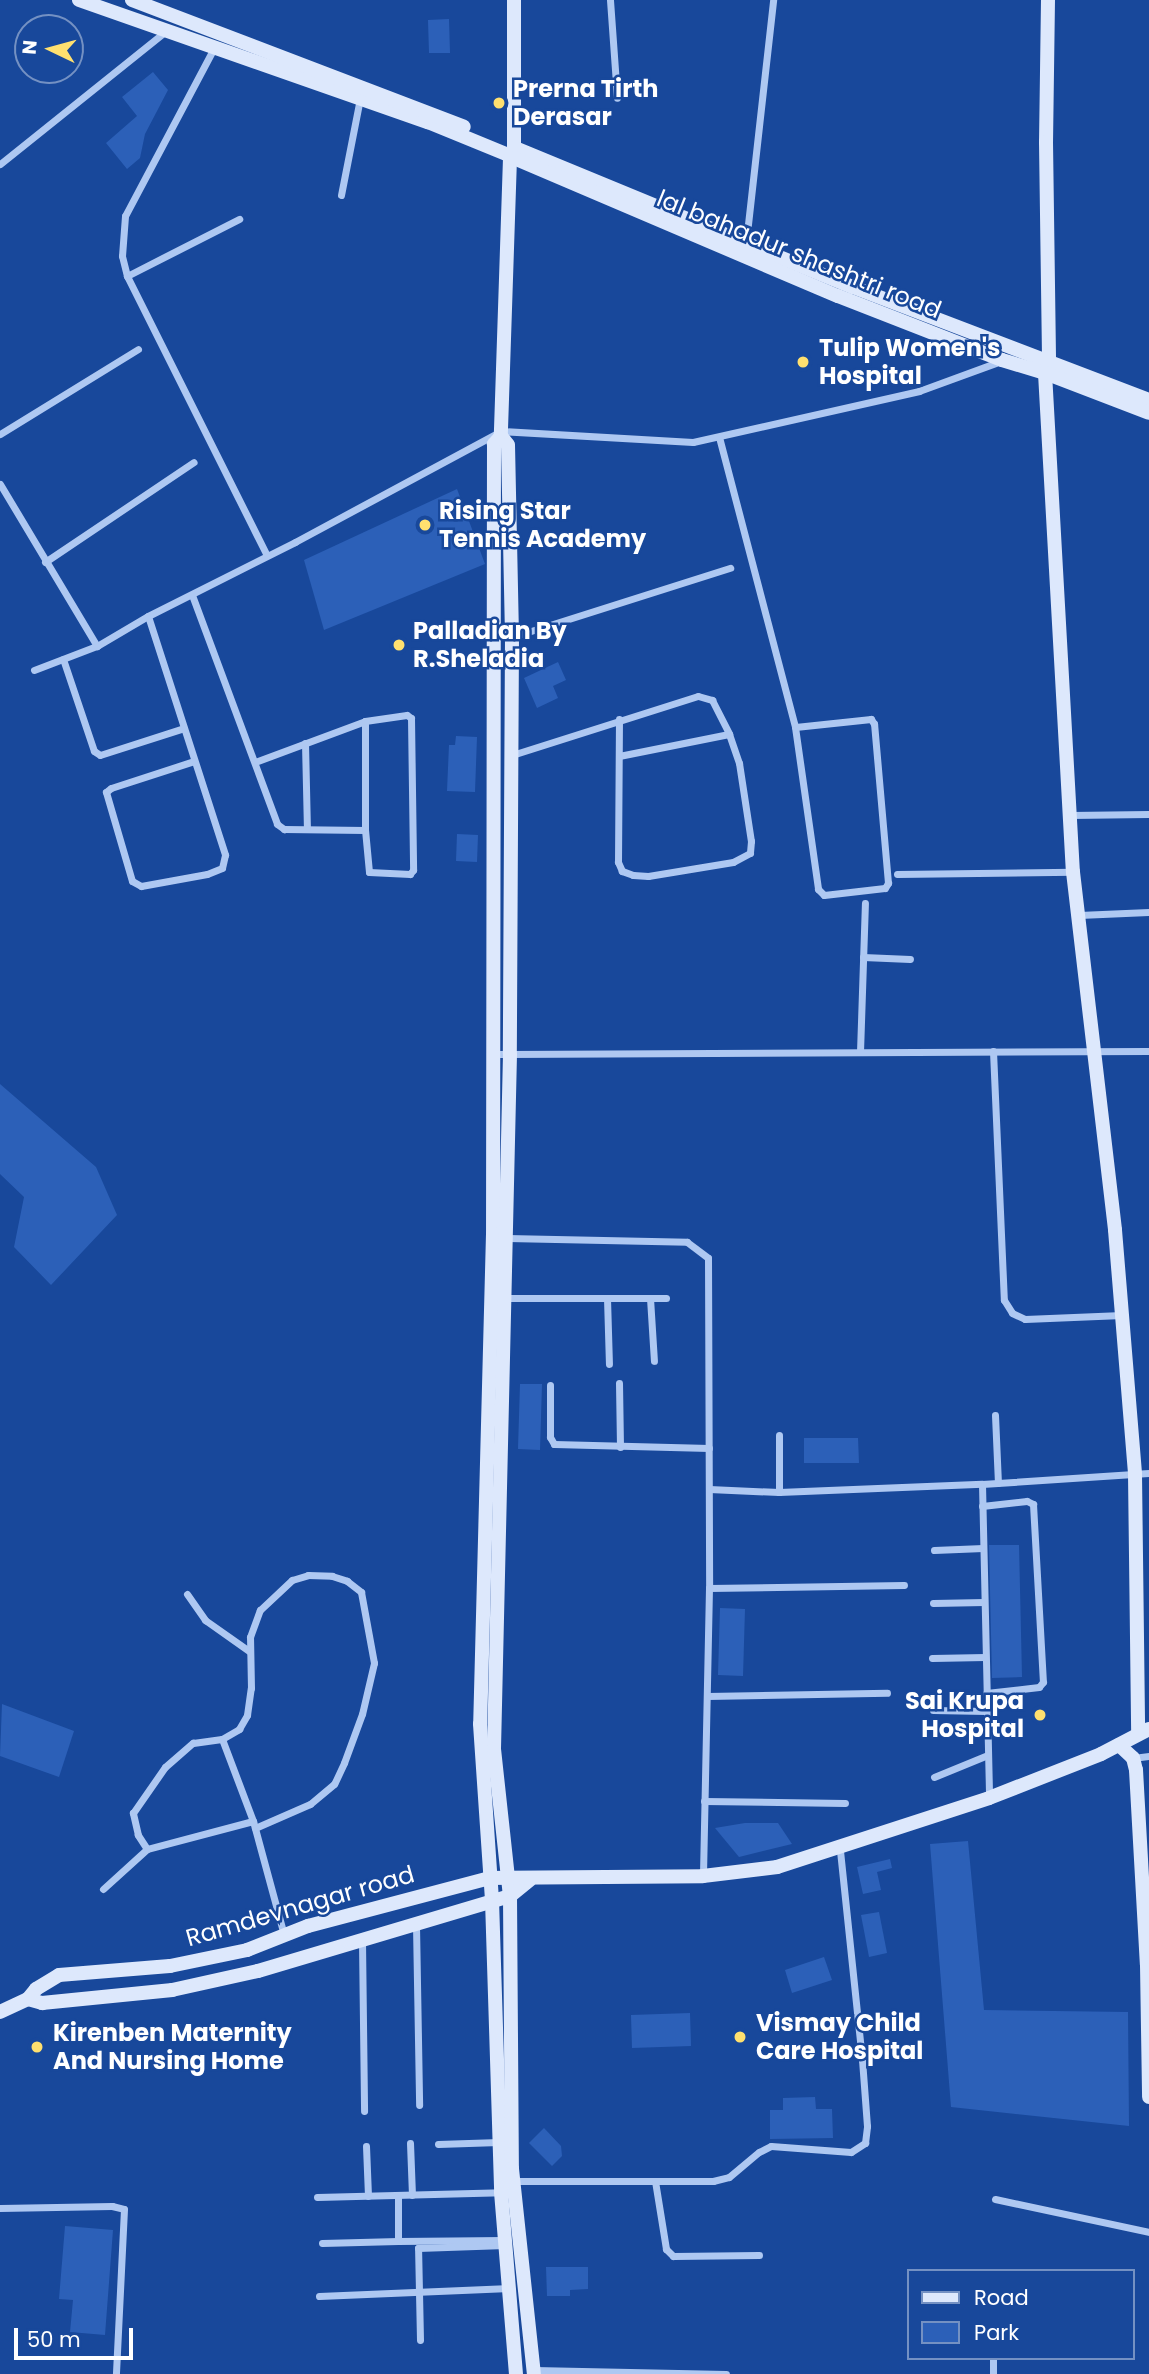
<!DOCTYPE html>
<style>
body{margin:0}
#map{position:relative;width:1149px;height:2374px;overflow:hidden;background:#18489b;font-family:Poppins,sans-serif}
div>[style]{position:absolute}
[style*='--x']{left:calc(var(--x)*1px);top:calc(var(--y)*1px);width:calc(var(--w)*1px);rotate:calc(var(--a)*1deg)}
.green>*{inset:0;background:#2c60b8}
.street>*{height:7px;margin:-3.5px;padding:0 3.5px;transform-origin:3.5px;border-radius:3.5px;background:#aec8f2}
.secondary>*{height:14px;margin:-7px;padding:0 7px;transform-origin:7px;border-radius:7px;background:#dde8fc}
.dots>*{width:19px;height:19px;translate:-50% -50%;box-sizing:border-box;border:4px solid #18489b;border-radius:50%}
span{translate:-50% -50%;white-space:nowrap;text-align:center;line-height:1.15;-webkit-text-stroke:5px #18489b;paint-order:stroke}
.poi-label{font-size:24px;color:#fff;font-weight:700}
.left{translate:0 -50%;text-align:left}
.right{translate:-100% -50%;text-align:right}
.street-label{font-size:24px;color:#fff}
.legend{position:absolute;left:907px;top:2269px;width:228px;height:91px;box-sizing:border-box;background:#18489b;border:2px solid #7491c3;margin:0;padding:9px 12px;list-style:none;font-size:21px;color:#fff}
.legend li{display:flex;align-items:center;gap:14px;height:35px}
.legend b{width:35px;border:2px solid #7491c3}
.north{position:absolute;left:14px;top:14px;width:70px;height:70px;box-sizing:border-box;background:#18489b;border:2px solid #7491c3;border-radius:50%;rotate:275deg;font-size:19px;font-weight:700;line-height:28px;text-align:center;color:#fff}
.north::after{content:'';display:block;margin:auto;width:24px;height:32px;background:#ffe06f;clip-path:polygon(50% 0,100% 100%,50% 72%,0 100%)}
.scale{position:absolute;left:14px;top:2328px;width:119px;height:32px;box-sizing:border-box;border:4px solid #fff;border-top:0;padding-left:9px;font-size:21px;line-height:24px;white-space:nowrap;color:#fff;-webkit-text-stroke:5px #18489b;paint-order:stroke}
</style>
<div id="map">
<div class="green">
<div style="clip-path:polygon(449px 19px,450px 53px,429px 53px,428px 20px)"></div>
<div style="clip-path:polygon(153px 72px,168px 90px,145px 134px,140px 158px,127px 169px,106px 143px,137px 116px,122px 97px)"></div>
<div style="clip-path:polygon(457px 489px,485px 564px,324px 630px,304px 560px)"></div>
<div style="clip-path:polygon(558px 662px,566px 680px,553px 686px,558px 698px,537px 708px,524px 678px)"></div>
<div style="clip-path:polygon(456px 736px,477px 737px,475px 792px,447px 791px,449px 745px,455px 745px)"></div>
<div style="clip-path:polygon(457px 834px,478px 835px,477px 862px,456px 861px)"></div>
<div style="clip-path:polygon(0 1084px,96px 1167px,117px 1215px,51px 1285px,14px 1247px,24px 1197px,0 1174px)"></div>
<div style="clip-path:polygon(520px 1384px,542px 1384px,540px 1450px,518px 1449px)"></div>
<div style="clip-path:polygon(804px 1438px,858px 1438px,859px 1463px,804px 1463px)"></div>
<div style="clip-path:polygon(989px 1545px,1019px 1545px,1022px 1677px,992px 1678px)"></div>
<div style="clip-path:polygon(720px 1608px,745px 1609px,743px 1676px,718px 1675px)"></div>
<div style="clip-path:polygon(2px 1704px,74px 1731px,59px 1777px,0 1756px)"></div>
<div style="clip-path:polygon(745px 1823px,778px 1823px,792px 1844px,739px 1857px,715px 1828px)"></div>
<div style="clip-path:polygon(968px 1841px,984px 2010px,1128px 2012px,1129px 2126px,951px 2107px,930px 1844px)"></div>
<div style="clip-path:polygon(890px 1859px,892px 1868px,877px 1872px,881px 1890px,863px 1894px,857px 1867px)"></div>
<div style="clip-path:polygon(879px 1912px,887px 1953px,869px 1957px,861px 1915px)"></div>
<div style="clip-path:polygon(824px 1957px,832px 1980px,792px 1993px,785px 1970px)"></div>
<div style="clip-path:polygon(690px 2013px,691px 2046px,632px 2048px,631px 2015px)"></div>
<div style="clip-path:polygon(815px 2097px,816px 2109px,832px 2109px,833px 2138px,770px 2139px,770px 2110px,783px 2110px,783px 2098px)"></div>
<div style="clip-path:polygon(544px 2128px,561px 2146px,562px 2156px,552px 2166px,529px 2143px)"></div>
<div style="clip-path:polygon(65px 2226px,113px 2230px,105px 2335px,70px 2332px,73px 2300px,59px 2299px)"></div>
<div style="clip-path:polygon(546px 2267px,588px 2267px,588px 2289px,570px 2290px,570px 2296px,547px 2296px)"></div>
</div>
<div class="street">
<div style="--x:610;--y:0;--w:98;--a:85.9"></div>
<div style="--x:215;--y:46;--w:192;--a:117.9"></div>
<div style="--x:125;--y:216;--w:40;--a:94.3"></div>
<div style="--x:122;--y:256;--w:21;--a:76"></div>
<div style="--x:127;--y:276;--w:312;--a:63.4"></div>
<div style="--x:0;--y:164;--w:211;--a:-38.7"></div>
<div style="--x:341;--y:195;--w:99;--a:-78.9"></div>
<div style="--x:746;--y:242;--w:244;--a:-83.6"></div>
<div style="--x:127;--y:276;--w:126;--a:-27"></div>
<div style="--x:0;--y:434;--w:162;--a:-31.6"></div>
<div style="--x:719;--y:437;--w:300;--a:75.3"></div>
<div style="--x:795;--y:727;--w:164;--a:81.9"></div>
<div style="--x:818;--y:889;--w:8;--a:45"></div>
<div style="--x:824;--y:895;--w:61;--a:-6.5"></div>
<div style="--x:885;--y:888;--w:6;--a:-59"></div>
<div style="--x:888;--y:883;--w:160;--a:-95"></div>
<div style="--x:874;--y:724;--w:6;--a:-121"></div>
<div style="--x:871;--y:719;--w:76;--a:174"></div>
<div style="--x:0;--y:484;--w:189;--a:59.1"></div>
<div style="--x:45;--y:562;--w:179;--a:-33.9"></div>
<div style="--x:192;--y:595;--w:244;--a:69.6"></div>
<div style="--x:277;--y:824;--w:9;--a:36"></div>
<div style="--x:284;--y:829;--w:81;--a:0.7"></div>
<div style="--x:365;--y:830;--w:109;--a:-90"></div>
<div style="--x:148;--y:616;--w:251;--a:72.1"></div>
<div style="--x:225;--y:855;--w:13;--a:103"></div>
<div style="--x:222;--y:868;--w:16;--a:158"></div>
<div style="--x:207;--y:874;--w:67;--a:169.7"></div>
<div style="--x:141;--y:886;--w:10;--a:-151"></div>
<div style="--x:132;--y:881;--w:93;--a:-106.3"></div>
<div style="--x:106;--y:792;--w:6;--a:-39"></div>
<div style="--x:111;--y:788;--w:87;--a:-18"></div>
<div style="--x:512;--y:637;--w:229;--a:-17.6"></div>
<div style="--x:63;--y:659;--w:97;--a:71.4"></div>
<div style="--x:94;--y:751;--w:7;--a:34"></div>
<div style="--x:100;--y:755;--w:88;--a:-17.8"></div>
<div style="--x:34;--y:670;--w:67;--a:-20.9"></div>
<div style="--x:97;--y:646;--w:59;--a:-30.5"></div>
<div style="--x:148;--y:616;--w:165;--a:-26.7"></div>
<div style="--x:295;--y:542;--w:234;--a:-28.3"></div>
<div style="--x:501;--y:431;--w:192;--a:3.3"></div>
<div style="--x:693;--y:442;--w:232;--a:-12.7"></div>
<div style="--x:919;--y:391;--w:87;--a:-20.1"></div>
<div style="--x:305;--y:743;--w:86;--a:88.7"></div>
<div style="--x:512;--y:755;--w:195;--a:-17.6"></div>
<div style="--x:698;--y:696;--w:15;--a:16"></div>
<div style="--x:712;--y:700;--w:38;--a:63"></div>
<div style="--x:619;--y:756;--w:112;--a:-11.3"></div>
<div style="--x:729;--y:734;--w:31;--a:71"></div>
<div style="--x:739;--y:763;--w:79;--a:81.3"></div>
<div style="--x:751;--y:841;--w:12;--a:95"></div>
<div style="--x:750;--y:853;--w:19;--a:152"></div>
<div style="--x:733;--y:862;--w:86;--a:170.6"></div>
<div style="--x:648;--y:876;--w:15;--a:-176"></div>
<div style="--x:633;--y:875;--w:12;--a:-160"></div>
<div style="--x:622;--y:871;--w:10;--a:-114"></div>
<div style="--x:618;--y:862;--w:143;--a:-89.6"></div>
<div style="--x:255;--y:762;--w:117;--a:-20.4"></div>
<div style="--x:365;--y:721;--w:42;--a:-8.1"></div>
<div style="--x:407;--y:715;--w:5;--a:37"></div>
<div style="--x:411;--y:718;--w:152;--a:89.2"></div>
<div style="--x:413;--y:870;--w:5;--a:127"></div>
<div style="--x:410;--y:874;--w:41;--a:-177.2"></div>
<div style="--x:369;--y:872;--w:42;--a:-95.4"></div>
<div style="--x:1070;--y:815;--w:79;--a:-0.7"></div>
<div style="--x:897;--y:874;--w:176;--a:-0.7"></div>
<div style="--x:1079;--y:915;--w:70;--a:-2.5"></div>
<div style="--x:863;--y:957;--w:47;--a:2.4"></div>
<div style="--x:993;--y:1051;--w:249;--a:87.5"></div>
<div style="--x:1004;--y:1300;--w:15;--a:58"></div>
<div style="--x:1012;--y:1313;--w:14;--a:25"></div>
<div style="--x:1025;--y:1319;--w:97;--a:-2.4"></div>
<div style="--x:860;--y:1052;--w:149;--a:-88.1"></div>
<div style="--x:492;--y:1054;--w:657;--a:-0.26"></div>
<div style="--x:503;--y:1238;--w:184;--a:1.2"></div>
<div style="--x:687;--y:1242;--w:26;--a:37"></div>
<div style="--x:708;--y:1258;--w:330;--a:89.8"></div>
<div style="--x:709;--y:1588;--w:287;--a:91.2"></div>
<div style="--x:505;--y:1298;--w:161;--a:0"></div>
<div style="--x:607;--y:1298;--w:66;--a:88.3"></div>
<div style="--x:650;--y:1298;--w:63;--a:86.4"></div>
<div style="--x:619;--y:1383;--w:64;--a:89.1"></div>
<div style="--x:550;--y:1385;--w:52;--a:90"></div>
<div style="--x:550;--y:1437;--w:8;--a:60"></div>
<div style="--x:554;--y:1444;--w:155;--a:1.5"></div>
<div style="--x:995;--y:1415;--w:68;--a:87.5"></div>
<div style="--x:779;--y:1435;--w:57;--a:90"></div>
<div style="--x:982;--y:1484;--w:314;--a:88.7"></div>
<div style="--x:709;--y:1489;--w:70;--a:2.5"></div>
<div style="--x:779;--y:1492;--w:203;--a:-2.3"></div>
<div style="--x:982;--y:1484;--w:167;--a:-3.8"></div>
<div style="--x:982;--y:1506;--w:45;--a:-6.3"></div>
<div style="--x:1027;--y:1501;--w:7;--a:27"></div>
<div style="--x:1033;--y:1504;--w:178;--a:86.8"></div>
<div style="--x:1043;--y:1682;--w:6;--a:129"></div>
<div style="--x:1039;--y:1687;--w:53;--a:173.5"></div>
<div style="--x:934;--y:1550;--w:49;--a:-2.3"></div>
<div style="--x:709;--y:1588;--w:195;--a:-0.9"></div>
<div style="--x:187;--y:1594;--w:32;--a:55"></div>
<div style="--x:205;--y:1620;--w:54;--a:35.2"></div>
<div style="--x:933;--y:1603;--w:51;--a:-1.1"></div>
<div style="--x:932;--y:1658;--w:53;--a:-1.1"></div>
<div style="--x:707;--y:1696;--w:180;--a:-1"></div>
<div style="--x:933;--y:1710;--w:53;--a:1.1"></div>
<div style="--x:222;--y:1739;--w:88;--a:69.3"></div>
<div style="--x:253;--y:1821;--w:118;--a:74.8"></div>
<div style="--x:1133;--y:1758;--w:16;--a:-7"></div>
<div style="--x:934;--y:1777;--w:58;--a:-22.2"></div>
<div style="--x:704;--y:1801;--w:141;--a:0.8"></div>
<div style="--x:253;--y:1821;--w:110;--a:165.2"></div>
<div style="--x:147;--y:1849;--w:17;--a:-123"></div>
<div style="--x:138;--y:1835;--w:23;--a:-103"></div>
<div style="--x:133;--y:1813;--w:56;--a:-55.2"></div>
<div style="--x:165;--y:1767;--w:37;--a:-41"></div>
<div style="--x:193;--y:1743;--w:29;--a:-8"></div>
<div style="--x:222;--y:1739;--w:20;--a:-30"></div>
<div style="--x:239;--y:1729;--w:16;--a:-60"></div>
<div style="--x:247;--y:1715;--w:27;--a:-82"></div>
<div style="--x:251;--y:1688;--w:51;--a:-91.1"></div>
<div style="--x:250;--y:1637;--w:29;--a:-70"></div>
<div style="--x:260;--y:1610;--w:44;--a:-43.2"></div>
<div style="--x:292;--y:1580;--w:17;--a:-17"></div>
<div style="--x:308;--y:1575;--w:24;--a:2"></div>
<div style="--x:332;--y:1576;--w:16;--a:18"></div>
<div style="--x:347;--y:1581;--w:18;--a:38"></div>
<div style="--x:361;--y:1592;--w:72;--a:79.6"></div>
<div style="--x:374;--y:1663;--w:52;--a:103.2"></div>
<div style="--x:362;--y:1714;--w:52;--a:110.2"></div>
<div style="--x:344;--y:1763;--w:23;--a:115"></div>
<div style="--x:334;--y:1784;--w:31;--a:140"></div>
<div style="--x:310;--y:1804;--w:60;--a:156.4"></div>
<div style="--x:103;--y:1889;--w:59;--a:-42.3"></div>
<div style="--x:416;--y:1925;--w:180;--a:89"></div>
<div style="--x:362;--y:1941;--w:170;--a:89.3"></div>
<div style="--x:410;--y:2143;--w:52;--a:87.8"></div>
<div style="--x:438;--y:2144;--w:61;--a:-1.9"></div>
<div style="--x:366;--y:2146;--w:50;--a:87.7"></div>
<div style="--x:513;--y:2181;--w:200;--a:0"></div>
<div style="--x:713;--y:2181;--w:16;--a:-14"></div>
<div style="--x:729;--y:2177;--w:39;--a:-40"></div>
<div style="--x:759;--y:2152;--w:13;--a:-27"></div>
<div style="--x:771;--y:2146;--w:80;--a:4.3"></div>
<div style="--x:851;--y:2152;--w:17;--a:-33"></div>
<div style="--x:865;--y:2143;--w:17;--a:-83"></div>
<div style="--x:867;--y:2126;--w:66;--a:-94.3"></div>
<div style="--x:862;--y:2060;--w:212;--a:-96"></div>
<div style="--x:655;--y:2181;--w:69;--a:80.8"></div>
<div style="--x:666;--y:2249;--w:10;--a:45"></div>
<div style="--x:673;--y:2256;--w:86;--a:-0.7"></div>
<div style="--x:398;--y:2195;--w:46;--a:90"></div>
<div style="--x:398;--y:2241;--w:106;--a:-0.5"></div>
<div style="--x:317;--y:2197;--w:185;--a:-1.5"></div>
<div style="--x:995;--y:2199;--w:157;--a:12.1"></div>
<div style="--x:0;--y:2208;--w:112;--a:-1"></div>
<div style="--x:112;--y:2206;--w:12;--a:14"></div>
<div style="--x:124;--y:2209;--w:165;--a:92.8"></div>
<div style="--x:322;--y:2243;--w:76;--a:-1.5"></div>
<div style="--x:319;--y:2296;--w:191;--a:-2.4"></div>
<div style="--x:420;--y:2340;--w:92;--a:-91.2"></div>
<div style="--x:418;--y:2248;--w:87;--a:-2"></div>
<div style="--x:534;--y:2370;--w:192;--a:1.2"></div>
<div style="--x:993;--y:2374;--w:16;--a:-90"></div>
</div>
<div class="secondary">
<div style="--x:79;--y:0;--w:370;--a:19.3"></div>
<div style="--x:428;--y:122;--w:84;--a:22.3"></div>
<div style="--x:132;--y:0;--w:355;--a:20.9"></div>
<div style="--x:1048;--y:0;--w:142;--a:90.8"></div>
<div style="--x:1046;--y:142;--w:219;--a:89.2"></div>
<div style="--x:1049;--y:361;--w:13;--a:108"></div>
<div style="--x:1045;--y:373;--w:500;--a:86.8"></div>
<div style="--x:1073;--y:872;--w:360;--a:83.3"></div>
<div style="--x:1115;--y:1230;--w:245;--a:85.3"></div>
<div style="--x:1135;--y:1474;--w:260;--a:89.3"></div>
<div style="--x:514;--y:147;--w:147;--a:-90"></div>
<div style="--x:515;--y:148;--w:365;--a:22.4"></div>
<div style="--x:853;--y:287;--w:317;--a:20.9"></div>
<div style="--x:510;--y:158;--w:278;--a:91.9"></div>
<div style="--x:501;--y:436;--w:11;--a:131"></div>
<div style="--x:494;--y:444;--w:790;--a:90.07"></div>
<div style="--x:493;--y:1234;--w:490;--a:91.5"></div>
<div style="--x:480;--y:1724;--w:176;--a:86.1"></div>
<div style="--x:492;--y:1900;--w:292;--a:88.2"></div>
<div style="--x:501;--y:2192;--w:183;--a:85.3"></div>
<div style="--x:514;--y:158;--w:352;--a:23.1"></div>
<div style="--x:838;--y:296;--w:176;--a:21.3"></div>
<div style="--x:1002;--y:360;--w:45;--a:16.8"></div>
<div style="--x:1045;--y:373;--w:111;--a:21"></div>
<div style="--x:501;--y:436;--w:11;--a:52"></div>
<div style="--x:508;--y:445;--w:192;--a:88.8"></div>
<div style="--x:512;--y:637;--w:417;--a:90.3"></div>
<div style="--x:510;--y:1054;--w:695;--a:91.32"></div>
<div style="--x:494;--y:1749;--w:148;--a:83.8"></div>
<div style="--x:510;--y:1896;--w:273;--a:89.6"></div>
<div style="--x:512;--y:2169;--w:206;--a:83.9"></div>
<div style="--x:1119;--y:1745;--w:19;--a:43"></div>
<div style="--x:1133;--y:1758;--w:12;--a:76"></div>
<div style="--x:1136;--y:1770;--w:195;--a:86.8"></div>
<div style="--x:1147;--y:1965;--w:132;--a:89.1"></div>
<div style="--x:28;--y:1999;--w:15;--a:16"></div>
<div style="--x:42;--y:2003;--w:131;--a:-5.7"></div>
<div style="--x:172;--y:1990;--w:88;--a:-12.5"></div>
<div style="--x:258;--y:1971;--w:263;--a:-16.6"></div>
<div style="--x:510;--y:1896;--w:26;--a:-39"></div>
<div style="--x:0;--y:2012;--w:31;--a:-25"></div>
<div style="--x:28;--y:1999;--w:13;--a:-51"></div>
<div style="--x:36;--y:1989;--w:27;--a:-31"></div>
<div style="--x:59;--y:1975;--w:111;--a:-4.6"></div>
<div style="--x:170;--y:1966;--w:79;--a:-11.7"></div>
<div style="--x:247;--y:1950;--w:66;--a:-21.5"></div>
<div style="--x:308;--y:1926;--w:188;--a:-14.8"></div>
<div style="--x:490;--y:1878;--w:213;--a:-0.5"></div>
<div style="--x:703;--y:1876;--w:75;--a:-6.9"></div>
<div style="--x:777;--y:1867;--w:223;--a:-18"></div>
<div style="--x:989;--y:1798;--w:120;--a:-21.4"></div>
<div style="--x:1101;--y:1754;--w:54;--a:-27.5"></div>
</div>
<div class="dots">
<div style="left:499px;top:103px;background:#ffe06f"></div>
<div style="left:803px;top:362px;background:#ffe06f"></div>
<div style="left:425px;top:525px;background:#ffe06f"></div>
<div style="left:399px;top:645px;background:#ffe06f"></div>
<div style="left:1040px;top:1715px;background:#ffe06f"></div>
<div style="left:740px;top:2037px;background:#ffe06f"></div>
<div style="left:37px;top:2047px;background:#ffe06f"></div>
</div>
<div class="poi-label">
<span class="left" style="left:513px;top:103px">Prerna Tirth<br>Derasar</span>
<span class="left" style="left:819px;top:362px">Tulip Women's<br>Hospital</span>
<span class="left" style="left:439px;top:525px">Rising Star<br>Tennis Academy</span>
<span class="left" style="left:413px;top:645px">Palladian By<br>R.Sheladia</span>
<span class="right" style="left:1024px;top:1715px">Sai Krupa<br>Hospital</span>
<span class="left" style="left:756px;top:2037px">Vismay Child<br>Care Hospital</span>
<span class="left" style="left:53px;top:2047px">Kirenben Maternity<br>And Nursing Home</span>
</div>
<div class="street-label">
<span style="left:799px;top:254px;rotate:22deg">lal bahadur shashtri road</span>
<span style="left:300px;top:1906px;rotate:-16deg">Ramdevnagar road</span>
</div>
<ul class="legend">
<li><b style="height:9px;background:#dde8fc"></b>Road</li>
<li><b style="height:19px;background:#2c60b8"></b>Park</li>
</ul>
<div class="north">N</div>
<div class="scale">50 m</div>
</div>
